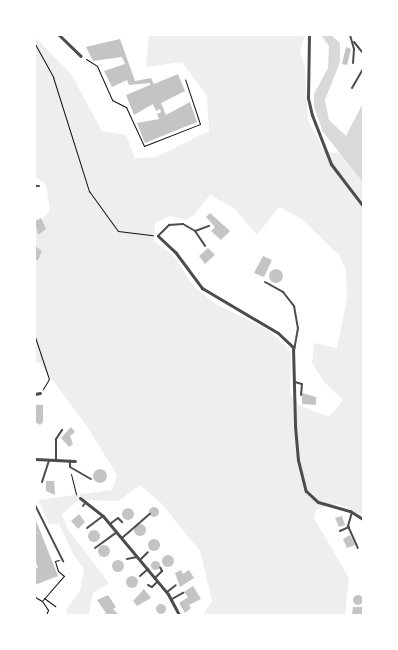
<!DOCTYPE html>
<style>
body{margin:0}
#map{position:relative;width:398px;height:650px;overflow:hidden;background:#fff;font-family:"Source Sans 3",sans-serif}
div>[style]{position:absolute}
[style*='--x']{left:calc(var(--x)*1px);top:calc(var(--y)*1px);width:calc(var(--w)*1px);rotate:calc(var(--a)*1deg)}
.green>*{inset:0;background:#eee}
.water>*{inset:0;background:#d9d9d9}
.building>*{inset:0;background:#c4c4c4}
.round{border-radius:50%}
.path>*{height:1px;margin:-0.5px;padding:0 0.5px;transform-origin:0.5px;border-radius:0.5px;background:#111}
.service>*{height:2px;margin:-1px;padding:0 1px;transform-origin:1px;border-radius:1px;background:#4c4c4c}
.minor>*{height:3px;margin:-1.5px;padding:0 1.5px;transform-origin:1.5px;border-radius:1.5px;background:#4c4c4c}
span{translate:-50% -50%;white-space:nowrap;text-align:center;line-height:1.15;-webkit-text-stroke:4px #fff;paint-order:stroke}
.frame{position:absolute;inset:0;border:36px solid #fff;pointer-events:none}
</style>
<div id="map">
<div class="green">
<div style="clip-path:polygon(evenodd,149px 35px,305px 35px,300px 51px,305px 67px,308px 120px,325px 153px,345px 153px,356px 164px,363px 182px,363px 516px,338px 504px,317px 509px,314px 518px,349px 578px,345px 615px,203px 615px,212px 601px,200px 551px,160px 502px,140px 485px,119px 501px,79px 500px,62px 514px,67px 528px,109px 583px,93px 593px,89px 615px,68px 615px,66px 610px,80px 591px,84px 569px,73px 554px,59px 524px,49px 524px,38px 500px,112px 490px,117px 475px,86px 425px,40px 363px,35px 361px,35px 227px,50px 210px,46px 185px,35px 176px,35px 37px,71px 74px,102px 131px,126px 135px,135px 158px,157px 157px,209px 131px,207px 96px,182px 62px,146px 67px,149px 35px,210px 195px,234px 208px,257px 235px,279px 207px,302px 219px,339px 255px,346px 270px,347px 298px,337px 348px,314px 343px,312px 363px,324px 382px,343px 400px,329px 417px,299px 405px,290px 393px,291px 354px,287px 347px,268px 330px,216px 304px,194px 287px,174px 256px,154px 241px,155px 223px,170px 216px,186px 220px,194px 215px,210px 195px)"></div>
</div>
<div class="water">
<div style="clip-path:polygon(321px 35px,331px 35px,340px 43px,340px 62px,325px 100px,329px 120px,346px 136px,363px 103px,363px 182px,323px 132px,314px 107px,314px 94px,328px 68px,329px 46px)"></div>
</div>
<div class="building">
<div style="clip-path:polygon(120px 39px,135px 81px,151px 78px,154px 84px,178px 74px,185px 91px,161px 103px,166px 115px,190px 102px,197px 122px,145px 143px,137px 123px,159px 119px,157px 114px,161px 112px,160px 109px,156px 111px,153px 104px,134px 115px,126px 95px,150px 85px,150px 83px,129px 85px,127px 80px,112px 87px,104px 71px,125px 64px,122px 57px,93px 61px,86px 47px)"></div>
<div style="clip-path:polygon(346px 47px,351px 49px,347px 65px,342px 64px)"></div>
<div style="clip-path:polygon(210px 213px,230px 231px,221px 240px,211px 231px,215px 227px,206px 217px)"></div>
<div style="clip-path:polygon(41px 218px,46px 229px,38px 235px,35px 221px)"></div>
<div style="clip-path:polygon(35px 246px,42px 251px,38px 260px,35px 260px)"></div>
<div style="clip-path:polygon(208px 248px,215px 255px,205px 264px,199px 256px)"></div>
<div style="clip-path:polygon(263px 256px,272px 260px,264px 277px,254px 273px)"></div>
<div class="round" style="left:269px;top:269px;width:14px;height:14px"></div>
<div style="clip-path:polygon(302px 393px,316px 397px,316px 405px,302px 404px)"></div>
<div style="clip-path:polygon(35px 405px,43px 405px,43px 422px,40px 425px,35px 422px)"></div>
<div style="clip-path:polygon(71px 427px,75px 432px,70px 436px,73px 444px,69px 447px,61px 438px)"></div>
<div class="round" style="left:93px;top:469px;width:14px;height:14px"></div>
<div style="clip-path:polygon(46px 481px,54px 481px,55px 495px,46px 491px)"></div>
<div class="round" style="left:149px;top:507px;width:10px;height:10px"></div>
<div class="round" style="left:122px;top:508px;width:12px;height:12px"></div>
<div style="clip-path:polygon(79px 514px,85px 522px,78px 529px,71px 521px)"></div>
<div style="clip-path:polygon(342px 516px,345px 525px,339px 527px,335px 518px)"></div>
<div style="clip-path:polygon(35px 518px,58px 576px,35px 585px,35px 569px,38px 568px,35px 560px)"></div>
<div class="round" style="left:134px;top:524px;width:12px;height:12px"></div>
<div class="round" style="left:88px;top:530px;width:12px;height:12px"></div>
<div style="clip-path:polygon(350px 535px,355px 545px,347px 548px,343px 539px)"></div>
<div class="round" style="left:148px;top:539px;width:12px;height:12px"></div>
<div class="round" style="left:98px;top:545px;width:12px;height:12px"></div>
<div class="round" style="left:162px;top:555px;width:12px;height:12px"></div>
<div class="round" style="left:112px;top:560px;width:12px;height:12px"></div>
<div class="round" style="left:150.5px;top:560.5px;width:9px;height:9px"></div>
<div style="clip-path:polygon(181px 570px,183px 574px,189px 570px,194px 578px,180px 587px,175px 573px)"></div>
<div class="round" style="left:126px;top:576px;width:12px;height:12px"></div>
<div style="clip-path:polygon(193px 586px,201px 599px,189px 605px,191px 608px,185px 613px,179px 603px,188px 597px,184px 592px)"></div>
<div style="clip-path:polygon(144px 589px,151px 598px,137px 606px,133px 601px)"></div>
<div class="round" style="left:353px;top:595px;width:10px;height:10px"></div>
<div style="clip-path:polygon(108px 595px,116px 607px,113px 609px,119px 615px,103px 615px,106px 613px,97px 600px)"></div>
<div class="round" style="left:156px;top:604px;width:10px;height:10px"></div>
<div style="clip-path:polygon(353px 607px,362px 607px,362px 615px,352px 615px)"></div>
</div>
<div class="path">
<div style="--x:35;--y:44;--w:38;--a:61"></div>
<div style="--x:53;--y:77;--w:120;--a:72.5"></div>
<div style="--x:89;--y:191;--w:49;--a:54.1"></div>
<div style="--x:118;--y:231;--w:35;--a:7"></div>
<div style="--x:86;--y:59;--w:13;--a:32"></div>
<div style="--x:97;--y:66;--w:37;--a:66"></div>
<div style="--x:112;--y:100;--w:16;--a:27"></div>
<div style="--x:126;--y:107;--w:43;--a:65.2"></div>
<div style="--x:144;--y:146;--w:60;--a:-21.4"></div>
<div style="--x:200;--y:124;--w:47;--a:-108.4"></div>
<div style="--x:35;--y:337;--w:44;--a:71.6"></div>
<div style="--x:49;--y:379;--w:12;--a:121"></div>
<div style="--x:71;--y:474;--w:21;--a:76"></div>
<div style="--x:35;--y:597;--w:8;--a:30"></div>
<div style="--x:42;--y:601;--w:33;--a:-49"></div>
<div style="--x:64;--y:576;--w:8;--a:-140"></div>
<div style="--x:58;--y:571;--w:10;--a:-107"></div>
<div style="--x:55;--y:561;--w:4;--a:-14"></div>
<div style="--x:44;--y:598;--w:14;--a:36"></div>
<div style="--x:42;--y:601;--w:11;--a:56"></div>
<div style="--x:48;--y:610;--w:5;--a:112"></div>
</div>
<div class="service">
<div style="--x:350;--y:35;--w:15;--a:74"></div>
<div style="--x:354;--y:49;--w:14;--a:94"></div>
<div style="--x:354;--y:42;--w:14;--a:51"></div>
<div style="--x:352;--y:88;--w:22;--a:-60"></div>
<div style="--x:35;--y:186;--w:4;--a:0"></div>
<div style="--x:195;--y:231;--w:15;--a:-20"></div>
<div style="--x:158;--y:236;--w:16;--a:-45"></div>
<div style="--x:169;--y:225;--w:14;--a:-4"></div>
<div style="--x:183;--y:224;--w:14;--a:30"></div>
<div style="--x:195;--y:231;--w:18;--a:56"></div>
<div style="--x:265;--y:282;--w:21;--a:29"></div>
<div style="--x:283;--y:292;--w:18;--a:52"></div>
<div style="--x:294;--y:306;--w:22;--a:80"></div>
<div style="--x:298;--y:328;--w:22;--a:100"></div>
<div style="--x:295;--y:382;--w:7;--a:16"></div>
<div style="--x:302;--y:384;--w:11;--a:95"></div>
<div style="--x:56;--y:460;--w:21;--a:-90"></div>
<div style="--x:56;--y:439;--w:11;--a:-56"></div>
<div style="--x:70;--y:461;--w:6;--a:90"></div>
<div style="--x:70;--y:467;--w:24;--a:30"></div>
<div style="--x:42;--y:482;--w:23;--a:-72"></div>
<div style="--x:35;--y:505;--w:63;--a:63.4"></div>
<div style="--x:83;--y:506;--w:5;--a:-53"></div>
<div style="--x:352;--y:512;--w:15;--a:106"></div>
<div style="--x:348;--y:526;--w:24;--a:66"></div>
<div style="--x:110;--y:524;--w:10;--a:-37"></div>
<div style="--x:118;--y:518;--w:6;--a:45"></div>
<div style="--x:87;--y:528;--w:20;--a:-37"></div>
<div style="--x:340;--y:531;--w:10;--a:-24"></div>
<div style="--x:122;--y:538;--w:37;--a:-41"></div>
<div style="--x:95;--y:548;--w:27;--a:-36"></div>
<div style="--x:127;--y:559;--w:10;--a:-11"></div>
<div style="--x:140;--y:560;--w:11;--a:-45"></div>
<div style="--x:140;--y:576;--w:11;--a:-41"></div>
<div style="--x:155;--y:578;--w:10;--a:-45"></div>
<div style="--x:162;--y:571;--w:4;--a:-117"></div>
<div style="--x:148;--y:585;--w:4;--a:27"></div>
<div style="--x:152;--y:587;--w:8;--a:-45"></div>
<div style="--x:167;--y:592;--w:11;--a:-38"></div>
<div style="--x:172;--y:599;--w:13;--a:-29"></div>
</div>
<div class="minor">
<div style="--x:59;--y:35;--w:30;--a:44"></div>
<div style="--x:309;--y:35;--w:63;--a:90.9"></div>
<div style="--x:308;--y:98;--w:17;--a:77"></div>
<div style="--x:312;--y:115;--w:53;--a:68.8"></div>
<div style="--x:331;--y:164;--w:53;--a:52.7"></div>
<div style="--x:158;--y:236;--w:25;--a:43"></div>
<div style="--x:176;--y:253;--w:44;--a:53.4"></div>
<div style="--x:202;--y:288;--w:88;--a:30.6"></div>
<div style="--x:278;--y:333;--w:21;--a:43"></div>
<div style="--x:293;--y:347;--w:79;--a:88.5"></div>
<div style="--x:295;--y:426;--w:34;--a:85"></div>
<div style="--x:298;--y:460;--w:32;--a:76"></div>
<div style="--x:306;--y:491;--w:16;--a:43"></div>
<div style="--x:318;--y:502;--w:33;--a:16"></div>
<div style="--x:350;--y:511;--w:15;--a:32"></div>
<div style="--x:35;--y:394;--w:5;--a:-11"></div>
<div style="--x:35;--y:459;--w:40;--a:2.9"></div>
<div style="--x:80;--y:498;--w:29;--a:38"></div>
<div style="--x:103;--y:516;--w:102;--a:50.2"></div>
<div style="--x:168;--y:594;--w:24;--a:62"></div>
</div>
<div class="frame"></div>
</div>
